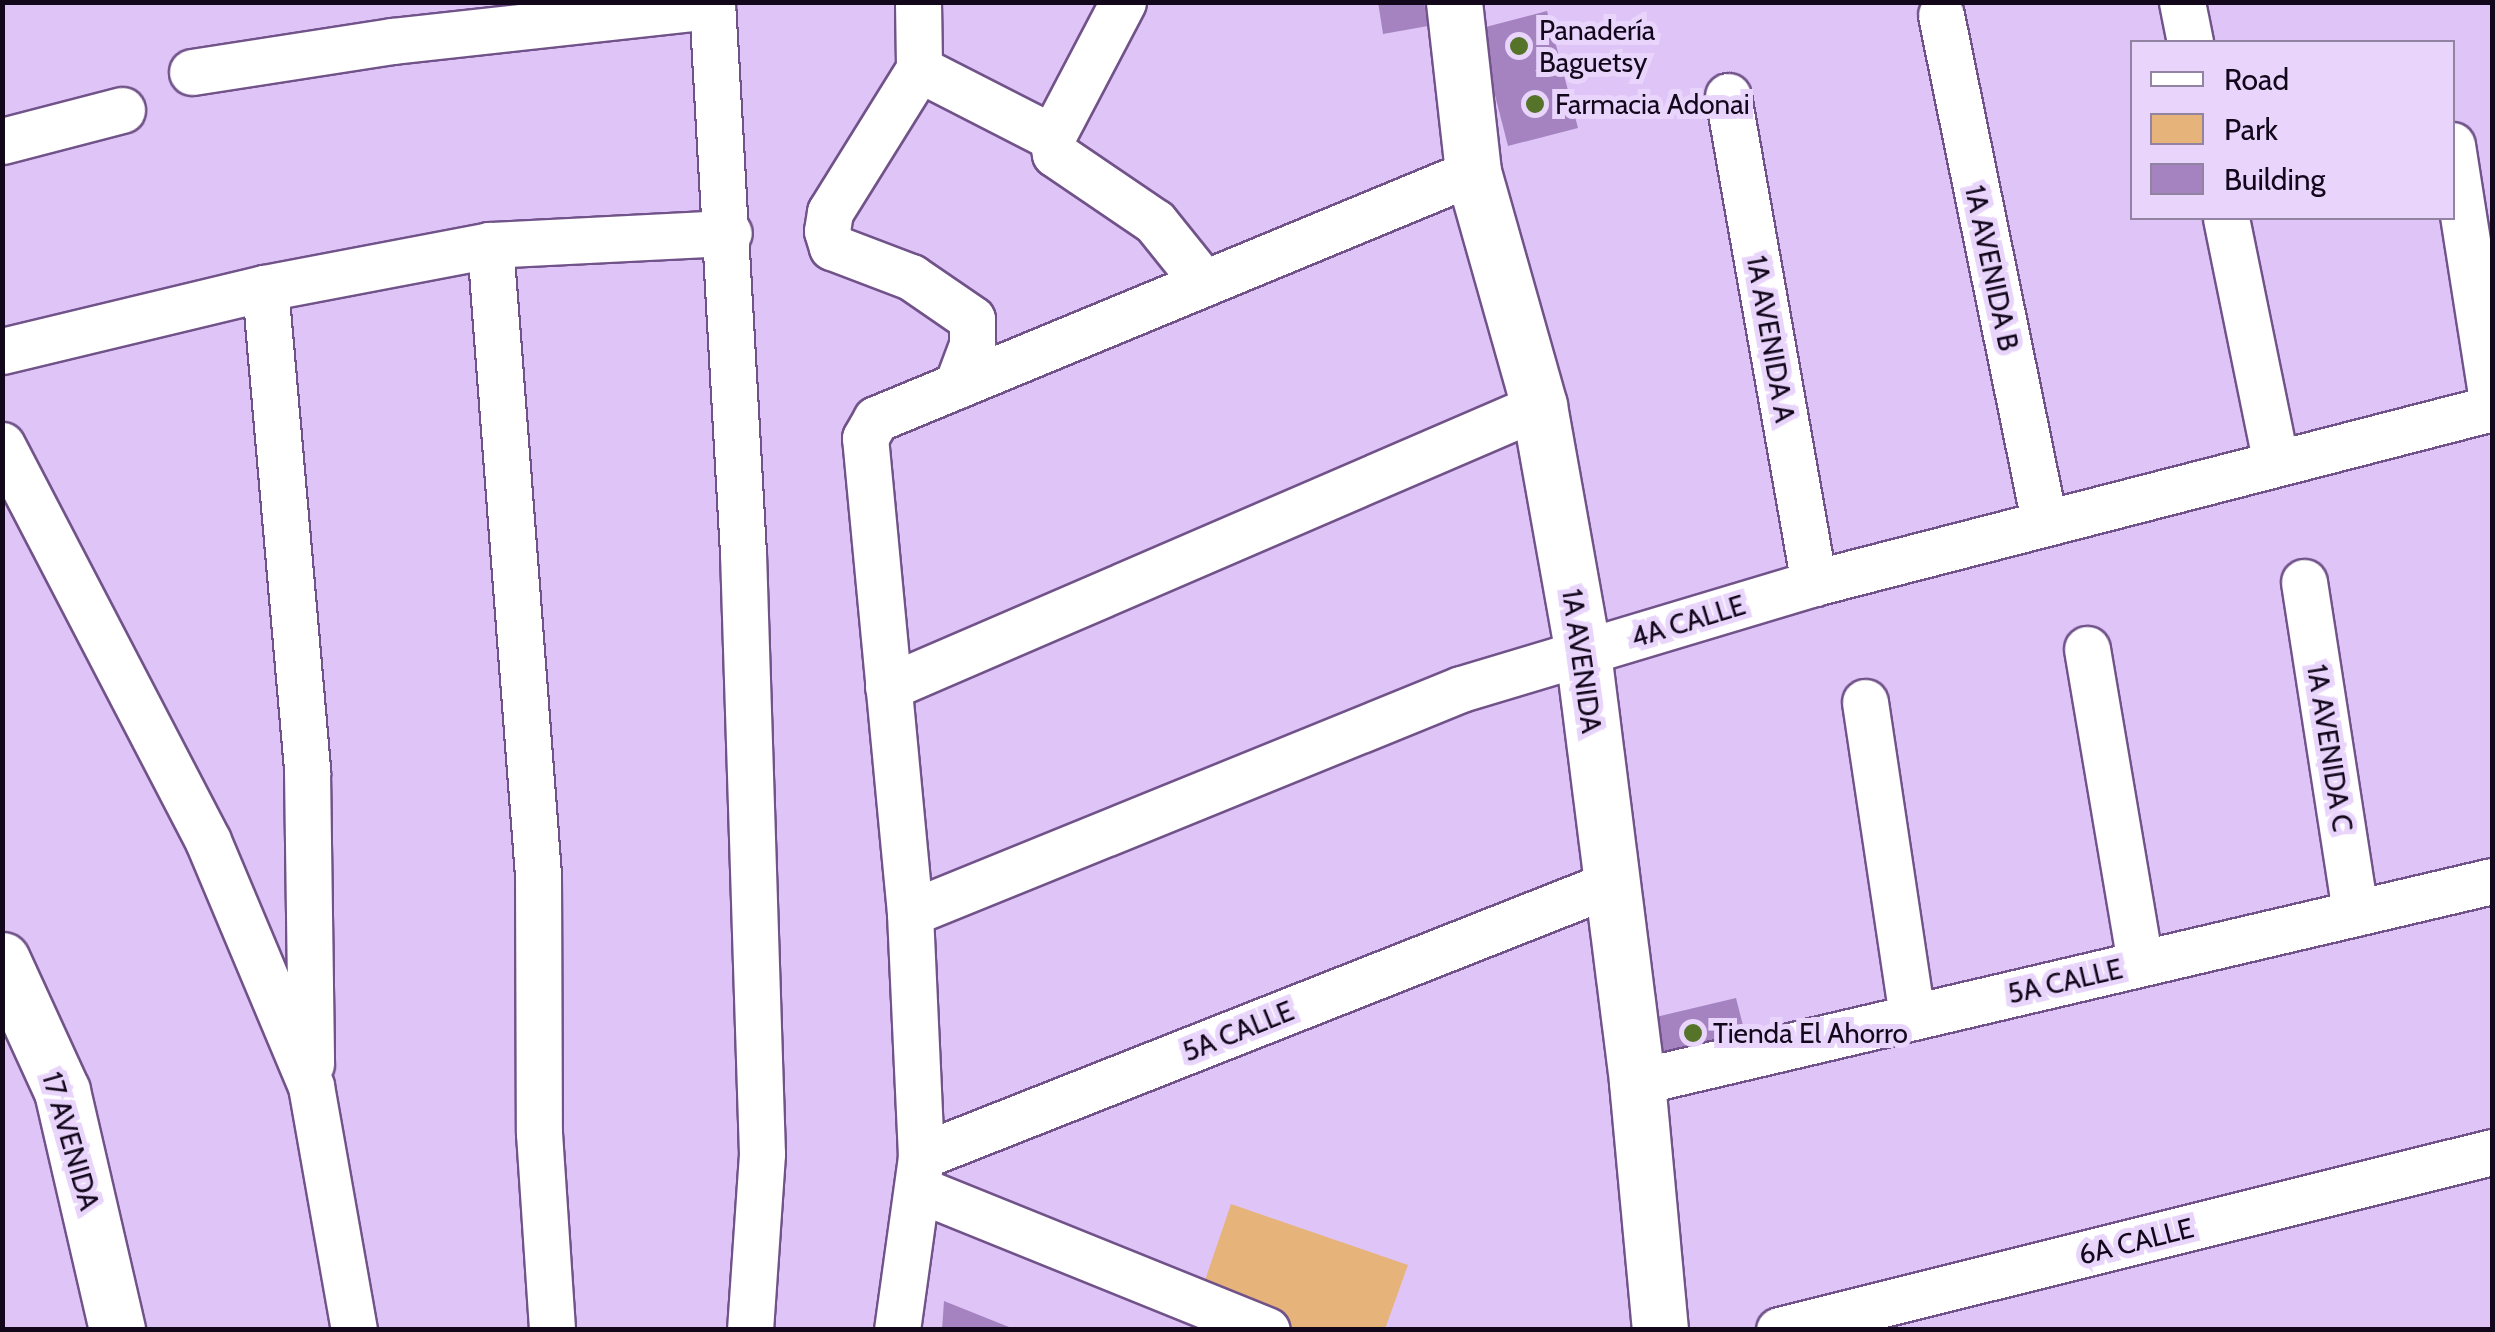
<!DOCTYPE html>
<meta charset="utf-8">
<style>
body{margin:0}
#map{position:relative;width:2495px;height:1332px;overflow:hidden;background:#dfc5f7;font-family:Cabin,sans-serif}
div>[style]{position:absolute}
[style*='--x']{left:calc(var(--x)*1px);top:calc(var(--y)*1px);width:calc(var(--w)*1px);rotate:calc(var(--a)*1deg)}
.green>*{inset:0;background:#e6b37a}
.building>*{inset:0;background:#a583c1}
.roads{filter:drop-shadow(2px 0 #71538a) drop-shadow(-2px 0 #71538a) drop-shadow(0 2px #71538a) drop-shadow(0 -2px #71538a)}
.minor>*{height:45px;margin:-22.5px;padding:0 22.5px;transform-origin:22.5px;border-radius:22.5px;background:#fff}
.tertiary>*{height:55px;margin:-27.5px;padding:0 27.5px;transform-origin:27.5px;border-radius:27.5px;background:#fff}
.dots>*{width:28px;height:28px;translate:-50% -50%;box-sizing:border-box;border:5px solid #e9d5fb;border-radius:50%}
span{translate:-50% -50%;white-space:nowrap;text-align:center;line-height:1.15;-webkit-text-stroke:10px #e9d5fb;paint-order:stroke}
.poi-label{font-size:28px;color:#13071c}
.left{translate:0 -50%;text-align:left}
.street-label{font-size:28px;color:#13071c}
.frame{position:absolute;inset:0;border:5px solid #13071c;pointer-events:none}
.legend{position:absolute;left:2130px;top:40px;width:325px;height:180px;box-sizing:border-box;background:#e9d5fb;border:2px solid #9383a2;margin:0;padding:12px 18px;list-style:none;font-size:30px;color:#13071c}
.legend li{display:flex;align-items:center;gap:20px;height:50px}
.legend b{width:50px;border:2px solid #9383a2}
</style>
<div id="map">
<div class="green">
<div style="clip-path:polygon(1231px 1204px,1408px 1265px,1385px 1329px,1289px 1329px,1199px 1298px)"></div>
</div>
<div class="building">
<div style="clip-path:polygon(1378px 2px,1424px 2px,1428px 26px,1383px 34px)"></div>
<div style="clip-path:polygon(1547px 11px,1578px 128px,1508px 146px,1478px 29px)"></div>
<div style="clip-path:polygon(1736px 998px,1748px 1045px,1650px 1069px,1639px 1021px)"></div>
<div style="clip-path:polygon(944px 1301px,1014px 1329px,1014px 1330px,942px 1330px)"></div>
</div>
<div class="roads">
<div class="minor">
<div style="--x:712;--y:2;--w:552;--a:86.78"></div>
<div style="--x:743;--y:553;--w:601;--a:88.19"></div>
<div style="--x:762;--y:1154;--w:176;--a:93.9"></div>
<div style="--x:918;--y:2;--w:67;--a:89.1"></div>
<div style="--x:919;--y:69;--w:149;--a:27.1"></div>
<div style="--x:1123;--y:2;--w:153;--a:117.7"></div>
<div style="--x:1052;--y:137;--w:17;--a:80"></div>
<div style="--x:1055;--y:154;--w:121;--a:34.2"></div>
<div style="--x:1155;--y:222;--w:78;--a:51.2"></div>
<div style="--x:2182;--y:2;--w:41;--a:78.7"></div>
<div style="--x:1941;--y:15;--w:516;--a:78.49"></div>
<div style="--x:919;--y:69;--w:168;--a:121.9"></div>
<div style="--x:830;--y:212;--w:19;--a:99"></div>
<div style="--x:827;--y:231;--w:17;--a:73"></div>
<div style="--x:832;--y:247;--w:85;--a:20.8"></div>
<div style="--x:911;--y:277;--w:74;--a:34.5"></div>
<div style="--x:972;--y:319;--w:26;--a:90"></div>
<div style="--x:972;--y:345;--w:43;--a:110.6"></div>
<div style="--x:192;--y:72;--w:203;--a:-8.8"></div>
<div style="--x:393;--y:41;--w:321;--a:-6.3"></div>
<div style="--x:1728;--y:96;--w:495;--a:80"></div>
<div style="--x:2;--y:141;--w:124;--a:-14.5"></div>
<div style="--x:2452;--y:145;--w:258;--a:81.1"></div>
<div style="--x:2226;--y:218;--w:246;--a:78.5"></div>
<div style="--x:490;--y:245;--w:631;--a:85.64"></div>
<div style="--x:538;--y:874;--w:259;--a:89.8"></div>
<div style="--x:539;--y:1133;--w:197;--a:86.2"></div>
<div style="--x:265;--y:288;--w:485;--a:85"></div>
<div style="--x:307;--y:771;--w:293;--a:89.2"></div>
<div style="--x:2;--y:351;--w:270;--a:-13.5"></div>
<div style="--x:265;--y:288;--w:229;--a:-10.8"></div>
<div style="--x:490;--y:245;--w:239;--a:-2.9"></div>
<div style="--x:2;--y:445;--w:446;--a:62.5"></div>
<div style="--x:208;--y:841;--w:266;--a:67.2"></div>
<div style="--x:311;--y:1086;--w:248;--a:80"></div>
<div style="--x:2304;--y:582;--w:335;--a:81.2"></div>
<div style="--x:2087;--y:649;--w:318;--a:80.4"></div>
<div style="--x:888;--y:687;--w:709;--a:-23.35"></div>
<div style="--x:1865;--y:702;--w:318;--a:81.5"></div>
<div style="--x:910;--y:913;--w:595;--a:-22.12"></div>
<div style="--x:1461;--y:689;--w:369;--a:-16.7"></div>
<div style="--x:1814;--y:583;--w:700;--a:-14.47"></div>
<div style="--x:1637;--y:1082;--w:878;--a:-13.23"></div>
<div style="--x:921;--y:1156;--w:741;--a:-21.54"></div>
<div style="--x:920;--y:1190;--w:374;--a:22"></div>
<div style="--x:897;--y:1330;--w:176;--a:-82.1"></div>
<div style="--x:921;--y:1156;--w:243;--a:-92.6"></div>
<div style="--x:910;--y:913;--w:477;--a:-95.4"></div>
<div style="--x:865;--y:438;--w:22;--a:-60"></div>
<div style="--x:876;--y:419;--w:646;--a:-22.48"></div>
<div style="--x:1779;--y:1330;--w:735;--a:-14.02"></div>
</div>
<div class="tertiary">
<div style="--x:1454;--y:2;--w:171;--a:83.6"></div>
<div style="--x:1473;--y:172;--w:243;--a:74.2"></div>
<div style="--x:1539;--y:406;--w:251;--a:79.9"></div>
<div style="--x:1583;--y:653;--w:432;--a:82.8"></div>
<div style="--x:1637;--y:1082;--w:249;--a:84.7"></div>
<div style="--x:2;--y:960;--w:144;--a:65.4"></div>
<div style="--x:62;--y:1091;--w:245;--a:77"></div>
</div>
</div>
<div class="dots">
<div style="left:1519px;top:46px;background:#557329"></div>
<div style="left:1535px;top:104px;background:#557329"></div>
<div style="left:1693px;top:1033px;background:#557329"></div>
</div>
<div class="poi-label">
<span class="left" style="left:1539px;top:46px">Panadería<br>Baguetsy</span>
<span class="left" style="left:1555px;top:104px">Farmacia Adonai</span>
<span class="left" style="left:1713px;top:1033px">Tienda El Ahorro</span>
</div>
<div class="street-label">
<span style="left:1992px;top:268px;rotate:78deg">1A AVENIDA B</span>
<span style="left:1771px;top:339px;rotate:80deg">1A AVENIDA A</span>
<span style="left:1688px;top:621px;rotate:-17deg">4A CALLE</span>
<span style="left:1582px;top:661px;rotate:82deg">1A AVENIDA</span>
<span style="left:2330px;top:748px;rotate:81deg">1A AVENIDA C</span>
<span style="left:2065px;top:981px;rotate:-13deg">5A CALLE</span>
<span style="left:1238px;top:1031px;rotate:-22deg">5A CALLE</span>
<span style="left:71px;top:1141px;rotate:74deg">17 AVENIDA</span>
<span style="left:2136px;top:1241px;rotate:-14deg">6A CALLE</span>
</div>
<div class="frame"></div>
<ul class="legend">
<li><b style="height:12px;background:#fff"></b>Road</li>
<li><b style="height:28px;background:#e6b37a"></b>Park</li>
<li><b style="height:28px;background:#a583c1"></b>Building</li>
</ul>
</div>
